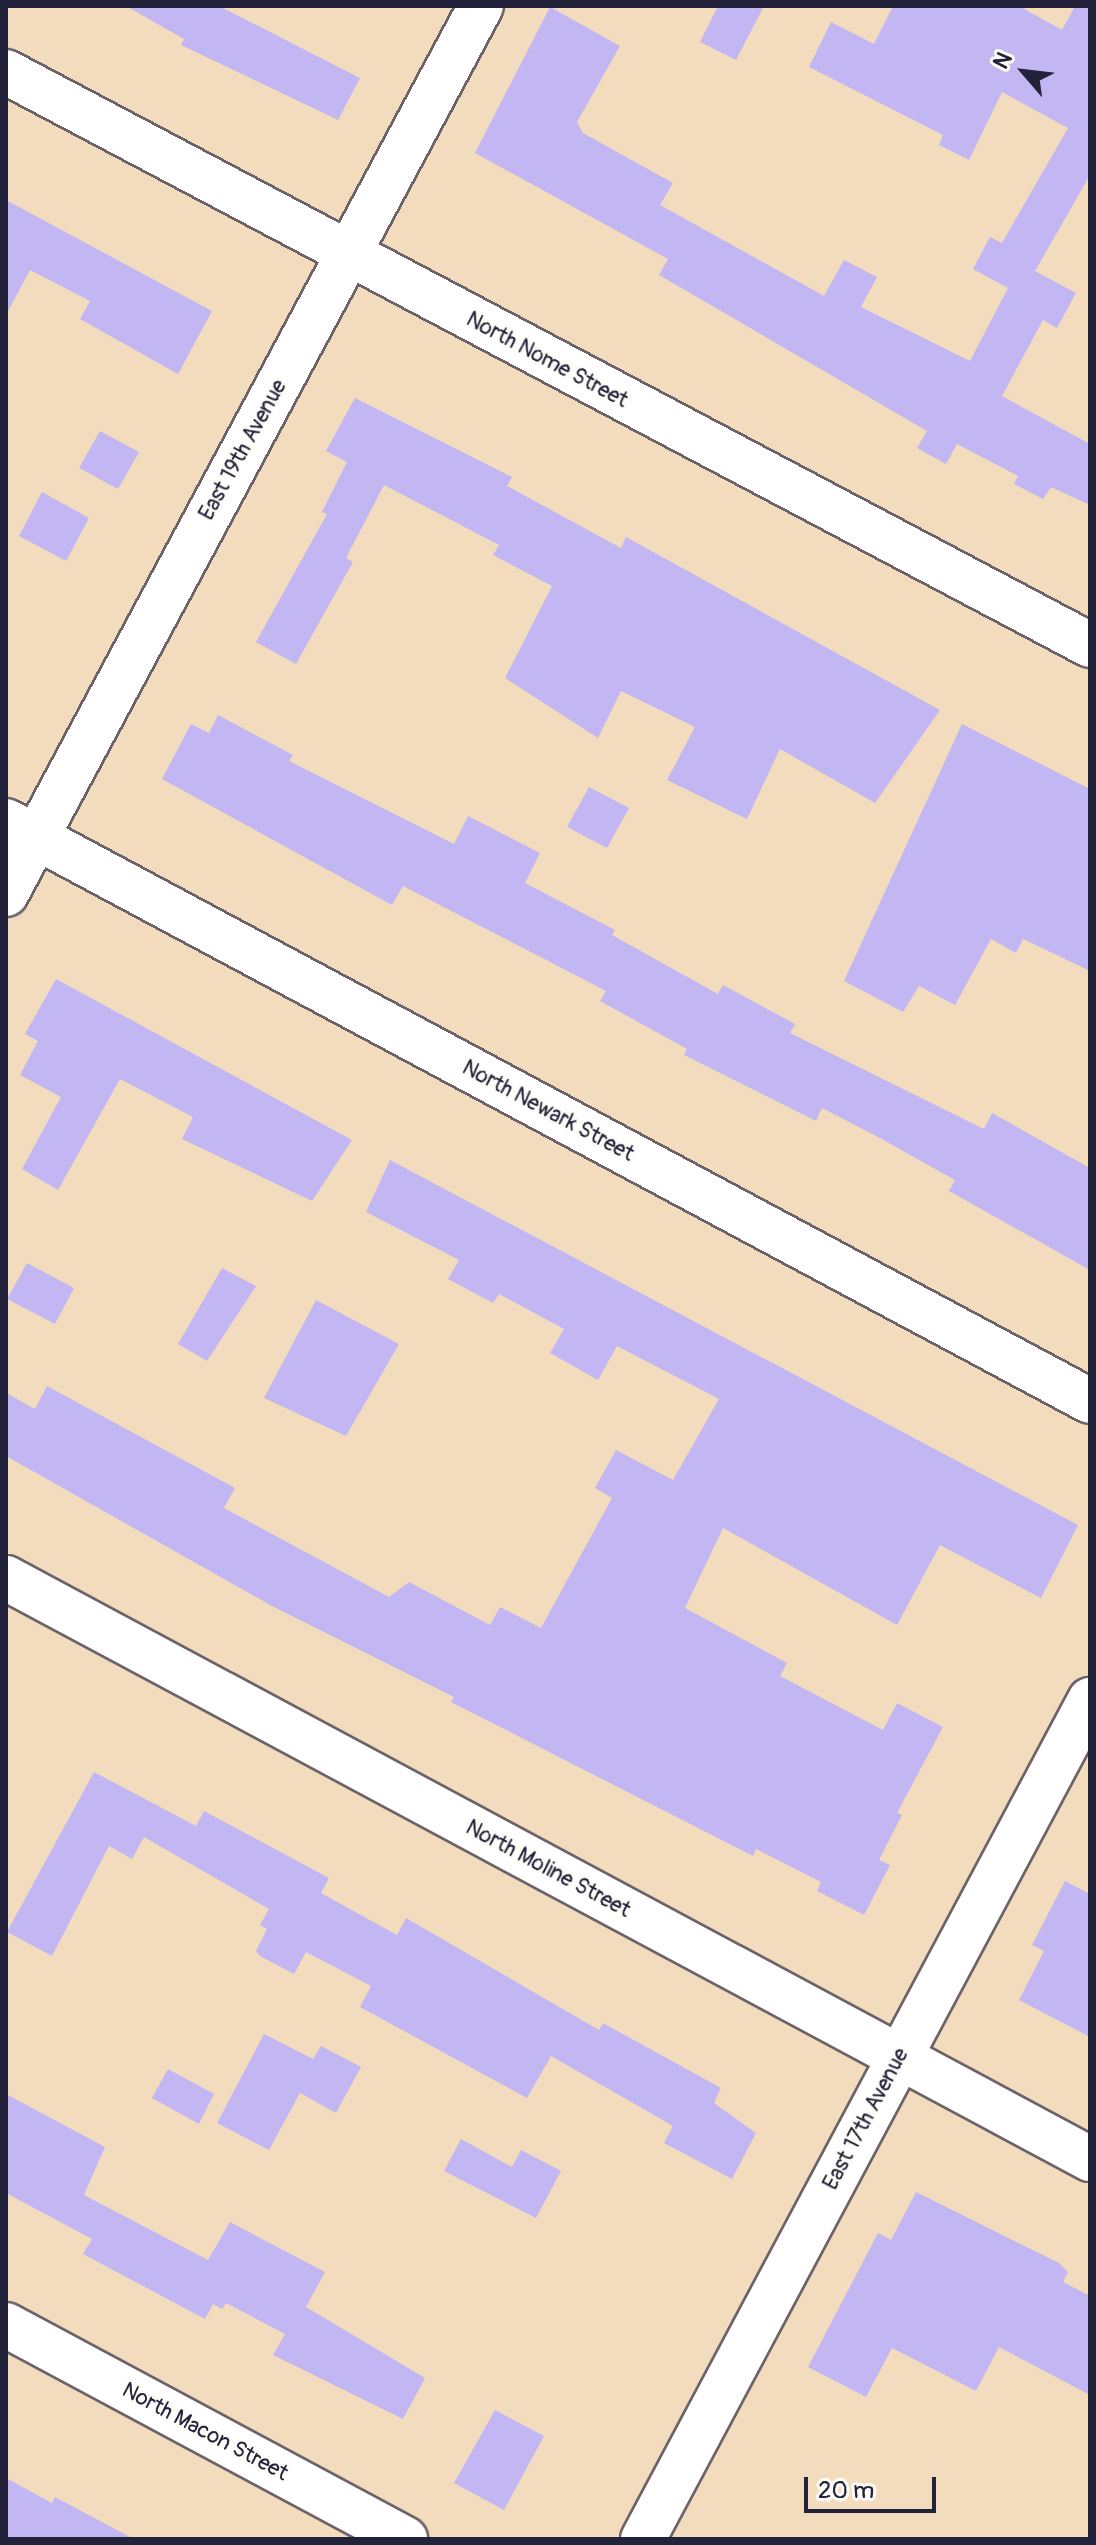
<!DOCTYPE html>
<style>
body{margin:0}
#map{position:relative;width:1096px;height:2545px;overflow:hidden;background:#f2dcbd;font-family:Pangolin,sans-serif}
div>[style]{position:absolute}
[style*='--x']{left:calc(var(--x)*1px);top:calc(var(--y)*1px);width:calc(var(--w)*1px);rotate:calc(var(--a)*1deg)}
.building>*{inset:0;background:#c2b7f2}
.roads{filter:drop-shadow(2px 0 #6b6368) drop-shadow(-2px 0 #6b6368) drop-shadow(0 2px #6b6368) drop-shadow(0 -2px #6b6368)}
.minor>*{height:44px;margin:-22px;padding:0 22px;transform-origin:22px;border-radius:22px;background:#fff}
.tertiary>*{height:44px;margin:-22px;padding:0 22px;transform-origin:22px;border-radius:22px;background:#fff}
span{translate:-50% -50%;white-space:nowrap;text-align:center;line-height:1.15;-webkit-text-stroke:6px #fdfcf7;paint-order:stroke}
.street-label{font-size:22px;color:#22223b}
.frame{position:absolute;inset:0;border:8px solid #22223b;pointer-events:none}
.north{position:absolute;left:984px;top:32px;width:80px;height:80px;-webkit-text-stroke:6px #fdfcf7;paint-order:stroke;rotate:298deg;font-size:22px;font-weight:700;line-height:32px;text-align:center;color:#22223b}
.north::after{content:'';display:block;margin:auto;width:28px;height:36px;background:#22223b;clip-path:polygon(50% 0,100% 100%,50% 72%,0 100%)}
.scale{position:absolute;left:804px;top:2477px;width:132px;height:36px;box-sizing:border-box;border:4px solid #22223b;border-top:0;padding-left:10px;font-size:24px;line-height:28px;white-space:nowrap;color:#22223b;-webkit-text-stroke:6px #fdfcf7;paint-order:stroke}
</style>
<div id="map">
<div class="building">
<div style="clip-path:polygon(126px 6px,219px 6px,360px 78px,338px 120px,181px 45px,184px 39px)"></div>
<div style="clip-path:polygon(718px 6px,764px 6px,736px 60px,700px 42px)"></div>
<div style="clip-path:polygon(893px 6px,1019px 6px,1062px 30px,1075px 6px,1090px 6px,1090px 175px,1035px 271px,1076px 293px,1057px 328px,1043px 320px,1002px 396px,1090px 444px,1090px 505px,1051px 487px,1043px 499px,1014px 484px,1018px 476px,957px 444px,946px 464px,917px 448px,927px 431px,659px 275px,668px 259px,475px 153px,550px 7px,620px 46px,577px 122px,583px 133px,673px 183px,660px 205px,824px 296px,844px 260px,877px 277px,861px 307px,970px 361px,1008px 288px,973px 269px,990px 237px,1002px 243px,1068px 128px,1002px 92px,969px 160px,939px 145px,943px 135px,809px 67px,831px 22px,874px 44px)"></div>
<div style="clip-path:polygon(6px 200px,212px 311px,178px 374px,80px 319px,90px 301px,30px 270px,6px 315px)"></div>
<div style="clip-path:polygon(355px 398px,512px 477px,507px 486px,621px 548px,626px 537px,940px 710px,875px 803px,780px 749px,747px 819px,667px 780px,695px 727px,621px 691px,598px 738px,505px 678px,552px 586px,493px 555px,499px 545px,384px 485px,346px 558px,353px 562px,296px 664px,256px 642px,327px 514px,322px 512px,347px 462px,326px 451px)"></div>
<div style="clip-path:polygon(100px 431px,139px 452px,118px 489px,79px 468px)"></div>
<div style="clip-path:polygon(42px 492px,89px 518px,66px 561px,19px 536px)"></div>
<div style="clip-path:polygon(218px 715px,293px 755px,289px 761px,454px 844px,468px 816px,540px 853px,525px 883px,615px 930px,612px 935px,718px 994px,723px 985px,795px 1024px,790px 1033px,984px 1129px,992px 1113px,1090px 1168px,1090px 1270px,949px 1191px,955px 1180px,878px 1137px,822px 1108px,816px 1121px,684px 1055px,687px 1049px,600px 1001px,606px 991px,403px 886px,392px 905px,162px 779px,191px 724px,209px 733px)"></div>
<div style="clip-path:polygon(962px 724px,1090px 789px,1090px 971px,1023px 939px,1016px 953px,991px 939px,955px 1005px,919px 986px,903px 1012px,844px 981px)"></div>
<div style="clip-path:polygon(589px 787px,629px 808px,607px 848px,567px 827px)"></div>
<div style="clip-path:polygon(56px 979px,352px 1140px,312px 1201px,182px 1139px,193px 1117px,120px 1079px,58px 1190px,22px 1169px,61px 1097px,20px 1075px,38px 1041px,25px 1034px)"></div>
<div style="clip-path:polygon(390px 1160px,1078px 1525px,1041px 1598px,940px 1545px,897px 1625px,723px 1528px,685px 1608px,787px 1663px,780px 1676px,883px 1730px,897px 1703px,943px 1727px,897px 1813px,902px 1815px,879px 1860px,890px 1865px,864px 1915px,817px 1891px,821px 1882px,756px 1849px,753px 1856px,451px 1702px,454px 1697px,272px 1606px,6px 1456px,6px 1393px,35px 1409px,47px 1386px,235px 1488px,224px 1508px,389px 1597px,409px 1582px,490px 1625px,500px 1607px,541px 1628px,612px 1498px,595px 1488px,616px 1450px,673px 1480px,719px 1399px,617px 1346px,598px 1380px,550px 1353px,564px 1329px,499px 1294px,493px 1303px,448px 1279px,459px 1260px,366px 1212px)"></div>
<div style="clip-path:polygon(27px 1263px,74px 1288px,55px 1324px,7px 1299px)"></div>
<div style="clip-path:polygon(222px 1268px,256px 1286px,207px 1361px,178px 1344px)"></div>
<div style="clip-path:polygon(316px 1300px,399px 1344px,346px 1436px,264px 1398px)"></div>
<div style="clip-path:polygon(94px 1772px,196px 1826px,204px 1811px,329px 1878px,321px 1893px,397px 1935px,406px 1918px,599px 2030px,603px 2023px,721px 2088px,714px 2103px,756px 2133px,732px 2179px,664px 2143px,673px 2126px,551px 2056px,527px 2098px,360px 2007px,371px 1986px,306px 1952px,294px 1974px,260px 1956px,256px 1951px,267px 1929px,260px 1925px,269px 1909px,144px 1837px,132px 1859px,109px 1846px,52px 1956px,7px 1932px)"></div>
<div style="clip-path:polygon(1065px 1881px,1090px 1894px,1090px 2037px,1019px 2000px,1044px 1951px,1032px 1945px)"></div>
<div style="clip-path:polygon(264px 2034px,313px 2059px,321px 2046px,361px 2067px,336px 2113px,300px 2093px,269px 2150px,217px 2123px)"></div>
<div style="clip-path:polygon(168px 2069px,214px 2094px,199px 2124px,152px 2098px)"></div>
<div style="clip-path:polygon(6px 2094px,105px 2147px,84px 2195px,208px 2260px,230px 2222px,325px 2272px,306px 2307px,425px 2378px,403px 2419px,273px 2355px,285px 2334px,226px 2303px,222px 2309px,213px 2304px,205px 2319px,83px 2254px,92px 2239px,6px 2193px)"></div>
<div style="clip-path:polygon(461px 2139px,512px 2167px,521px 2150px,561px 2171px,536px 2218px,444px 2171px)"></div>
<div style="clip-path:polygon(916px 2192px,1059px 2263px,1068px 2272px,1063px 2282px,1090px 2296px,1090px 2395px,999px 2347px,976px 2391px,892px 2348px,866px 2397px,808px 2367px,878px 2233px,891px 2240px)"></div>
<div style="clip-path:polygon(495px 2410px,544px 2436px,504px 2510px,454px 2483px)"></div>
<div style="clip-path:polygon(6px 2478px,52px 2503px,55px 2497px,134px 2539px,6px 2539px)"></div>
</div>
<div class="roads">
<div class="minor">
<div style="--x:6;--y:72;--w:1226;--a:27.86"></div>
<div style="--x:6;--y:821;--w:1229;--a:28.15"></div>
<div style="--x:6;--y:894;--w:1007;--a:-61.86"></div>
<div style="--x:6;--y:2325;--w:453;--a:28.2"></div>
</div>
<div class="tertiary">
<div style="--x:6;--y:1578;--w:1230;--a:28.19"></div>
<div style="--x:643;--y:2539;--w:951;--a:-61.95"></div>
</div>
</div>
<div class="street-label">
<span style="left:547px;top:360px;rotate:28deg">North Nome Street</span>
<span style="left:243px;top:450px;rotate:-61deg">East 19th Avenue</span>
<span style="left:548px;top:1111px;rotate:28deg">North Newark Street</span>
<span style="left:548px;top:1869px;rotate:28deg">North Moline Street</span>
<span style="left:866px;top:2119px;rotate:-62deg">East 17th Avenue</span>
<span style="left:205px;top:2432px;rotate:28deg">North Macon Street</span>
</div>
<div class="frame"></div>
<div class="north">N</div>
<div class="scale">20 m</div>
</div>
